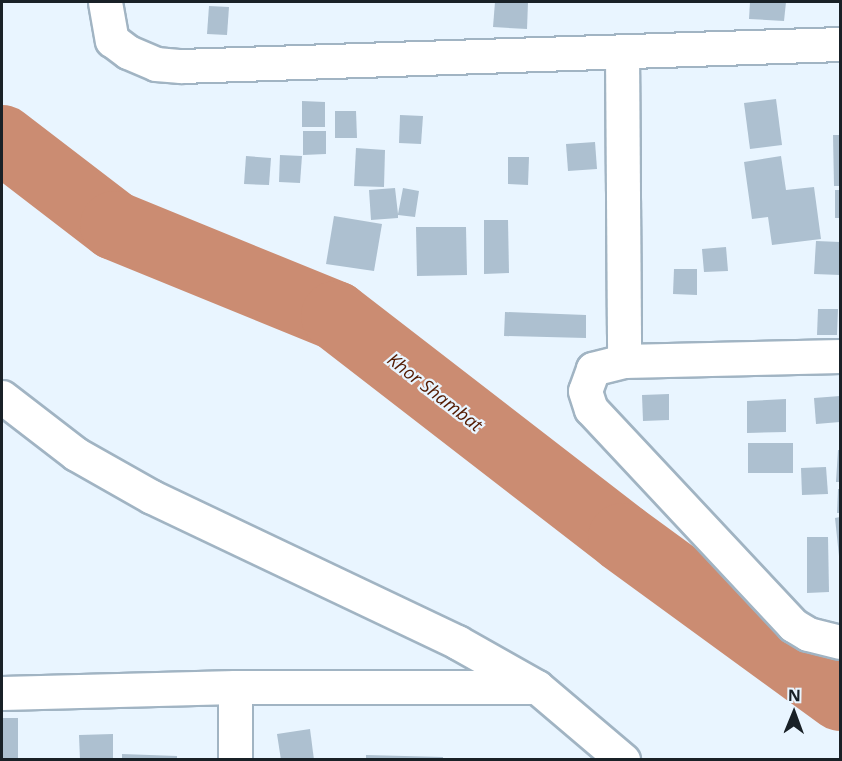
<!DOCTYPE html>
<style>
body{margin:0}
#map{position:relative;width:842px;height:761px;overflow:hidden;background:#e9f5ff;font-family:"Open Sans",sans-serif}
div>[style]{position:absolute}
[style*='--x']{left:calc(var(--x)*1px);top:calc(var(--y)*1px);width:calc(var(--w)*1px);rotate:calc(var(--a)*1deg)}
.river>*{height:69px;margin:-34.5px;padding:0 34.5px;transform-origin:34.5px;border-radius:34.5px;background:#cb8c72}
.building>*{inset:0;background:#adc0d0}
.roads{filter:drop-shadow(2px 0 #a1b4c3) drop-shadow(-2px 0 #a1b4c3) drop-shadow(0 2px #a1b4c3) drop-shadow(0 -2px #a1b4c3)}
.street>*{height:33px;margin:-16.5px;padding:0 16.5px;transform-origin:16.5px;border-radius:16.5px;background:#fff}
span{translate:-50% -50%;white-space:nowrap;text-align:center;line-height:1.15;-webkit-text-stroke:4.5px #e9f5ff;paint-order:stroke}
.water-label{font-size:18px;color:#531a00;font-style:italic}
.frame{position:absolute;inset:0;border:3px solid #192127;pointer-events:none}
.north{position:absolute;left:764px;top:683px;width:60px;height:60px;-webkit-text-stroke:4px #e9f5ff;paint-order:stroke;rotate:1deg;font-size:16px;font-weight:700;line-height:24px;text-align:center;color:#192127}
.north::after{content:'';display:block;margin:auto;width:21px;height:27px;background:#192127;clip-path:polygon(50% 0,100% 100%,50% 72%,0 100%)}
</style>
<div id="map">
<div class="river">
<div style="--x:2;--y:139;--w:141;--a:37.5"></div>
<div style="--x:114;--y:225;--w:239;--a:22.2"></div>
<div style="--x:335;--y:315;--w:363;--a:37.7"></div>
<div style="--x:622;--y:537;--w:270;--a:36.1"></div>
</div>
<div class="building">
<div style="clip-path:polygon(495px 2px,528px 2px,527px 29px,493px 27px)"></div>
<div style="clip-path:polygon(750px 2px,786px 2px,784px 21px,749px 19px)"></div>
<div style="clip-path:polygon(209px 6px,229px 7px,227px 35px,207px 34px)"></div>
<div style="clip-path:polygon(776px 99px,782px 145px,750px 149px,744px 103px)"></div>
<div style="clip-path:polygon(302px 101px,325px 102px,325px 127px,302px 127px)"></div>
<div style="clip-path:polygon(335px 111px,356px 111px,357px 138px,335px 138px)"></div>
<div style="clip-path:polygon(400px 115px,423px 116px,421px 144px,399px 143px)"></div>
<div style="clip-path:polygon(303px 131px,326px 131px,326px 154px,303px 155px)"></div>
<div style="clip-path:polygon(833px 135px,840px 135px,840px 186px,834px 186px)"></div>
<div style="clip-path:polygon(595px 142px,597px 169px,568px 171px,566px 144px)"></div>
<div style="clip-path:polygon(356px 148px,385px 150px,384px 187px,354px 186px)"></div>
<div style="clip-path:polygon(280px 155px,302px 156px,300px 183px,279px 182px)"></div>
<div style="clip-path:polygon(246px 156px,271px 158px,269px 185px,244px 184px)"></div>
<div style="clip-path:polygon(781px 156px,786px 190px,814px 187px,821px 239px,772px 245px,768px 217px,752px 219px,744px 162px)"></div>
<div style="clip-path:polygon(508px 157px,529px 157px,528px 185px,508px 184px)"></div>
<div style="clip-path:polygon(395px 188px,398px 214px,403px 188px,419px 191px,415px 217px,398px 215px,398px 218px,371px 220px,369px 190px)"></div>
<div style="clip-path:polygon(835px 190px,840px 190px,840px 218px,835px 218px)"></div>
<div style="clip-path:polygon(334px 216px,382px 224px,374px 271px,326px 264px)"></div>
<div style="clip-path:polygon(484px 220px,508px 220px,509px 273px,484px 274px)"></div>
<div style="clip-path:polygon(416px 227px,466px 227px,467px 275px,417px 276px)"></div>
<div style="clip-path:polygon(816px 241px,840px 242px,840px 275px,814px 274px)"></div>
<div style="clip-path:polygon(726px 247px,728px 271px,704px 272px,702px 249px)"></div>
<div style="clip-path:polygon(674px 269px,697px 269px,697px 295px,673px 294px)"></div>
<div style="clip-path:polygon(818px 309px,838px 309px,837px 335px,817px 335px)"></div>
<div style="clip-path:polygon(505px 312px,586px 315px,586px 338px,504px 336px)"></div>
<div style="clip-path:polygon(669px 394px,669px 420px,643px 421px,642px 395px)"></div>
<div style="clip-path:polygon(840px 396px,840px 422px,816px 424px,814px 398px)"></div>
<div style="clip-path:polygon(786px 399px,786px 432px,747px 433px,747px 401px)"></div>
<div style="clip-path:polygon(748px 443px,793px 443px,793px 473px,748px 473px)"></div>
<div style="clip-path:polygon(838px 450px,840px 450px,840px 482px,836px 482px)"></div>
<div style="clip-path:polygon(826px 467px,828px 494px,802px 495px,801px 468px)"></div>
<div style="clip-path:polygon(838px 489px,840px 489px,840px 513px,837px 513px)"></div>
<div style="clip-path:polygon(840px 517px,840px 556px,839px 556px,835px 518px)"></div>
<div style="clip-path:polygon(807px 537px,828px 537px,829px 592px,807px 593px)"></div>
<div style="clip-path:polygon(2px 718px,18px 718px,18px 760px,2px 760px)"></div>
<div style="clip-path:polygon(310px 729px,314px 760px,281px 760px,277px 734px)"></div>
<div style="clip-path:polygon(113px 734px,113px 760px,80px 760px,79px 735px)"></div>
<div style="clip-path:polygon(122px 754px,177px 756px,177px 760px,122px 760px)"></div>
<div style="clip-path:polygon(366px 755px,443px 757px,443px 760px,366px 760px)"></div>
</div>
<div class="roads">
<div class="street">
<div style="--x:105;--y:2;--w:39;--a:80"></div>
<div style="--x:112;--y:40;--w:20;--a:37"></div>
<div style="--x:128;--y:52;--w:30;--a:23"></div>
<div style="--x:156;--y:64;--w:25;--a:5"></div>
<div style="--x:181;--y:66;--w:659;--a:-1.91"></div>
<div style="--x:622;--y:51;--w:310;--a:89.6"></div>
<div style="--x:624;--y:361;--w:216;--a:-1.3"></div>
<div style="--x:624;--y:361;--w:32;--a:166"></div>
<div style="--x:593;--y:369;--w:23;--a:110"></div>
<div style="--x:585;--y:391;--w:19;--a:72"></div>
<div style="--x:591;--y:409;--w:296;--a:46.9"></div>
<div style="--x:793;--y:625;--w:17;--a:31"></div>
<div style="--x:808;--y:634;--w:33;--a:14"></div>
<div style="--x:2;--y:397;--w:93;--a:37.6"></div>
<div style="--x:76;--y:454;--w:87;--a:29.5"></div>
<div style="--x:152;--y:497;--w:338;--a:25.4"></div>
<div style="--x:457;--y:642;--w:92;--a:29.4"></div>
<div style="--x:537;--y:687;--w:113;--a:40.3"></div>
<div style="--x:2;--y:693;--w:233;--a:-1.5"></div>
<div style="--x:235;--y:687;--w:301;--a:0"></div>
<div style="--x:235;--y:760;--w:73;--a:-90"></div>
</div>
</div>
<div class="water-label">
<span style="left:435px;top:392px;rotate:38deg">Khor Shambat</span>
</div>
<div class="frame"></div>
<div class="north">N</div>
</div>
